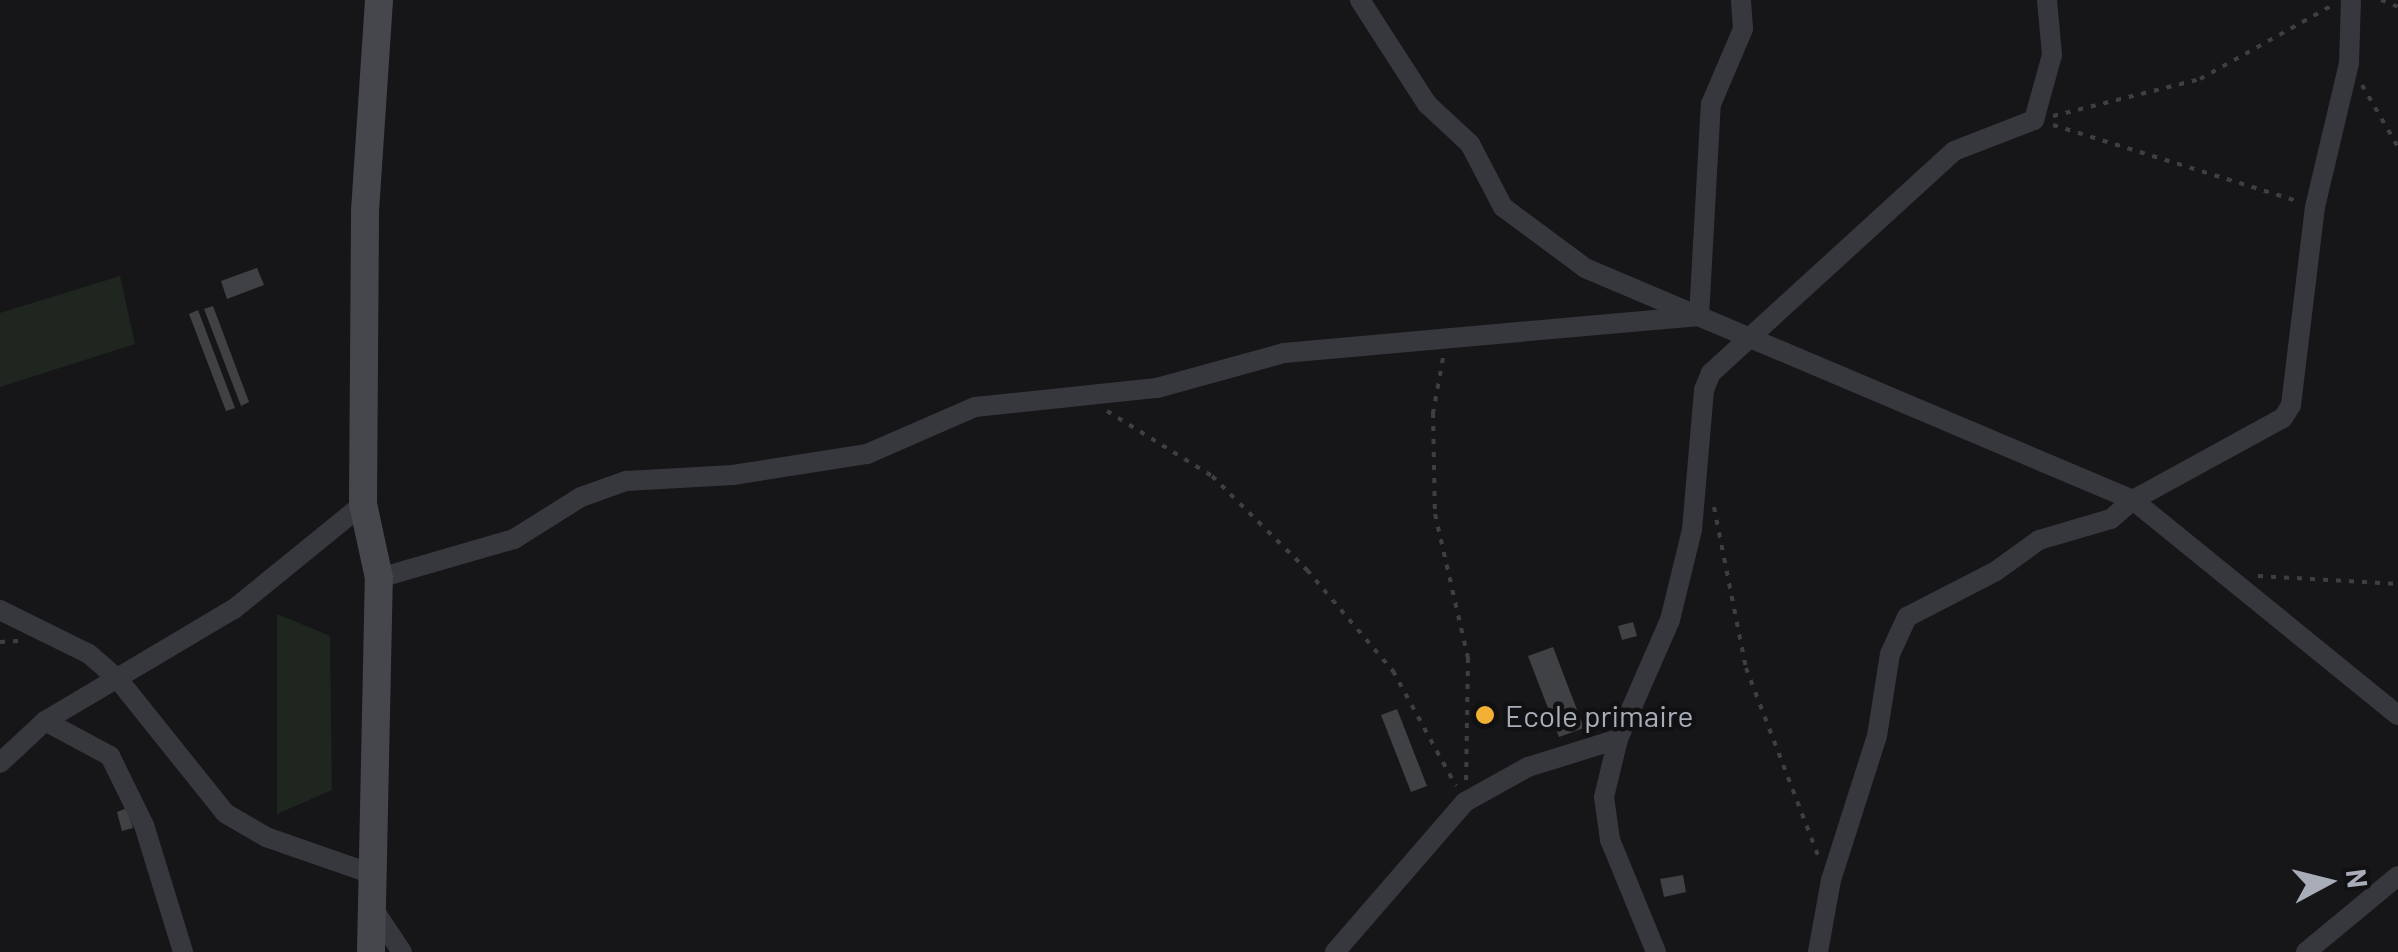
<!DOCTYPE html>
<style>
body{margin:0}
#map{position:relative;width:2398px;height:952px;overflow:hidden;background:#161618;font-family:Barlow,sans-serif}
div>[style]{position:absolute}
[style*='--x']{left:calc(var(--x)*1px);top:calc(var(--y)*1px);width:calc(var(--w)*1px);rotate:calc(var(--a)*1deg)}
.green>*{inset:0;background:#1e261f}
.building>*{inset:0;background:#404145}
.path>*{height:4px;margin-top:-2px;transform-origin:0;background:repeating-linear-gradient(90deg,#3d3f44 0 5px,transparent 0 13px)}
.street>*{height:20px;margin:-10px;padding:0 10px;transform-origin:10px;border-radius:10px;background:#37383d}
.secondary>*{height:28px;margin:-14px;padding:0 14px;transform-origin:14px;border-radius:14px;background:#45474d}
.dots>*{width:28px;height:28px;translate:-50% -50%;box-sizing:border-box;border:5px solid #111113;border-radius:50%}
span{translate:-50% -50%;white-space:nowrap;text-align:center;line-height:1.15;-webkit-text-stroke:9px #111113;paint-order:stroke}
.poi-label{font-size:30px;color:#a8adb8}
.left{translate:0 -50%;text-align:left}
.north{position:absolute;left:2278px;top:832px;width:100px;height:100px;-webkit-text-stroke:8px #111113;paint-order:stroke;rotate:83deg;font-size:28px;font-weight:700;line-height:40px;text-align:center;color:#a8adb8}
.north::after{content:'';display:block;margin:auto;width:35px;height:45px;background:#a8adb8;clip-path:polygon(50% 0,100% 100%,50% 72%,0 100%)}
</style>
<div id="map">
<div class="green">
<div style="clip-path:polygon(120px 276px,135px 344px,0 387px,0 313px)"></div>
<div style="clip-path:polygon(277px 614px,330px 636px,332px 790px,277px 814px)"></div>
</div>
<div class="building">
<div style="clip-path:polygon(257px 268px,264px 285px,227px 299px,221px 281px)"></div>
<div style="clip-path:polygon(213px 306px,249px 402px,241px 406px,204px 309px)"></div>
<div style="clip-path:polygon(198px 310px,235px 408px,226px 411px,189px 314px)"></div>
<div style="clip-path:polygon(1633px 622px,1637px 636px,1622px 640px,1618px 626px)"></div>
<div style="clip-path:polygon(1553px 647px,1584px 728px,1559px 737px,1528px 656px)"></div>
<div style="clip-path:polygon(1397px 709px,1427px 786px,1411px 792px,1381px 715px)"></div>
<div style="clip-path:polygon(127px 808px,133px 828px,122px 831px,117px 812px)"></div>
<div style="clip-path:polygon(1683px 875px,1686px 892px,1664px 897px,1660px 879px)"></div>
</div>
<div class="path">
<div style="--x:2381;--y:0;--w:18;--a:22"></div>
<div style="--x:2362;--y:85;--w:72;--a:59.9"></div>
<div style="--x:2053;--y:116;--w:152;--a:-14.1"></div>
<div style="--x:2200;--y:79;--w:154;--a:-29.1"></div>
<div style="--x:2053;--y:125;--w:256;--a:17.3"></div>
<div style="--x:1443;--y:358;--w:56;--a:100.3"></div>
<div style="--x:1433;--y:413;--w:101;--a:88.9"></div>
<div style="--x:1435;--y:514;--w:148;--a:77.1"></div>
<div style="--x:1468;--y:658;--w:125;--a:90.9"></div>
<div style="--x:1107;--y:411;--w:123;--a:31.8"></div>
<div style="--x:1212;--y:476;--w:134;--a:44.7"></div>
<div style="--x:1307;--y:570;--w:133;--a:49.6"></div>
<div style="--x:1393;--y:671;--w:131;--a:61.3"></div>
<div style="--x:1714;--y:507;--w:164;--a:78.8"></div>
<div style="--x:1746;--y:668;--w:201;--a:69"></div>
<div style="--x:2258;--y:576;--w:140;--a:3.3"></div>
<div style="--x:0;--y:642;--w:22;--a:-3"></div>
</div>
<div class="street">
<div style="--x:1360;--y:0;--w:124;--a:57.2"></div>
<div style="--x:1427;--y:104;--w:59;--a:42.9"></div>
<div style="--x:1470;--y:144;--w:71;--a:62.4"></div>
<div style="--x:1503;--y:207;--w:102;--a:36.6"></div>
<div style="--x:1585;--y:268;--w:595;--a:22.95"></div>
<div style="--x:2133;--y:500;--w:341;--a:39.1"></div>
<div style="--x:1699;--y:316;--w:212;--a:-86.8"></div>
<div style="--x:1711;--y:104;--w:82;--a:-66.9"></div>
<div style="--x:1743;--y:29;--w:29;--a:-94"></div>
<div style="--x:379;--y:578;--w:141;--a:-16.1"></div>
<div style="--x:514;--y:539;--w:79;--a:-32.1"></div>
<div style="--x:581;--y:497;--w:48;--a:-19.6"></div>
<div style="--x:626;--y:481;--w:107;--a:-3.2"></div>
<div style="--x:733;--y:475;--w:136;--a:-8.9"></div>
<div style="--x:867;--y:454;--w:118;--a:-23.5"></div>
<div style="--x:975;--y:407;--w:183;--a:-6"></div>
<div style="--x:1157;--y:388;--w:132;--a:-15.4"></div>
<div style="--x:1284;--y:353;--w:417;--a:-5.1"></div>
<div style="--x:0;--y:610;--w:99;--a:26.3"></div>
<div style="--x:89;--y:654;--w:37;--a:41"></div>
<div style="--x:117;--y:678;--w:173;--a:51.3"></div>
<div style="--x:225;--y:813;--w:48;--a:30.3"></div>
<div style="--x:266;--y:837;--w:112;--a:19.2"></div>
<div style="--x:45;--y:721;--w:74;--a:28.3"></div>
<div style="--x:110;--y:756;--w:77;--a:63.8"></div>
<div style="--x:144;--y:825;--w:133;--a:72.9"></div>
<div style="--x:0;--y:763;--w:62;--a:-43"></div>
<div style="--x:45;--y:721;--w:220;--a:-30.7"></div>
<div style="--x:234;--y:609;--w:166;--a:-39.1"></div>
<div style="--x:372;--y:907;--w:54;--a:56.3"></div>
<div style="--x:1335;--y:952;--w:198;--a:-49.1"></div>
<div style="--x:1465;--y:802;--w:72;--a:-29.1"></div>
<div style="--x:1528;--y:767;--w:94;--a:-17.3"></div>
<div style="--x:1656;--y:952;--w:121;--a:-112.3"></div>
<div style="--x:1610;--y:840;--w:43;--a:-97.9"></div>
<div style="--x:1604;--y:797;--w:60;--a:-76.4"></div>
<div style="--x:1618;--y:739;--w:130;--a:-66.4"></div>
<div style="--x:1670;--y:620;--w:93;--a:-76.3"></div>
<div style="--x:1692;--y:530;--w:141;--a:-85.1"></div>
<div style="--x:1704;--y:390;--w:18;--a:-68"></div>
<div style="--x:1711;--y:373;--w:329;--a:-42.4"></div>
<div style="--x:1954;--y:151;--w:86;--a:-21.2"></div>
<div style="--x:2034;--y:120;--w:67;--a:-74.5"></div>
<div style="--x:2052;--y:55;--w:55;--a:-95.2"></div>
<div style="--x:1818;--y:952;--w:73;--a:-79.8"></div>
<div style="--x:1831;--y:880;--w:151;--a:-72.3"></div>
<div style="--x:1877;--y:736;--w:83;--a:-81"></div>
<div style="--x:1890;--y:654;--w:41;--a:-65.3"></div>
<div style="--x:1907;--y:617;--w:100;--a:-27.3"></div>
<div style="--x:1996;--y:571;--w:53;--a:-35.8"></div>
<div style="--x:2039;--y:540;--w:75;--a:-16.3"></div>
<div style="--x:2111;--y:519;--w:29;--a:-41"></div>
<div style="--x:2133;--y:500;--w:171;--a:-28.7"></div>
<div style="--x:2283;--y:418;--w:15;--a:-58"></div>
<div style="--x:2291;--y:405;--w:199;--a:-83.1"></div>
<div style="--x:2315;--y:207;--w:148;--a:-76.7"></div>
<div style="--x:2349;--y:63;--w:63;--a:-88.2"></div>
<div style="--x:2306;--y:952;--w:119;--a:-39.6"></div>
</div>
<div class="secondary">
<div style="--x:371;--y:952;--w:374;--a:-88.8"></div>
<div style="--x:379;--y:578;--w:76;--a:-102.2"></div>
<div style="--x:363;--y:504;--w:293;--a:-89.6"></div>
<div style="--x:365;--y:211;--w:211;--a:-86.2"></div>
</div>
<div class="dots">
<div style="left:1485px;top:715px;background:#f2b134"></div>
</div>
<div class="poi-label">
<span class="left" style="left:1505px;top:715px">Ecole primaire</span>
</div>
<div class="north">N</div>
</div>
